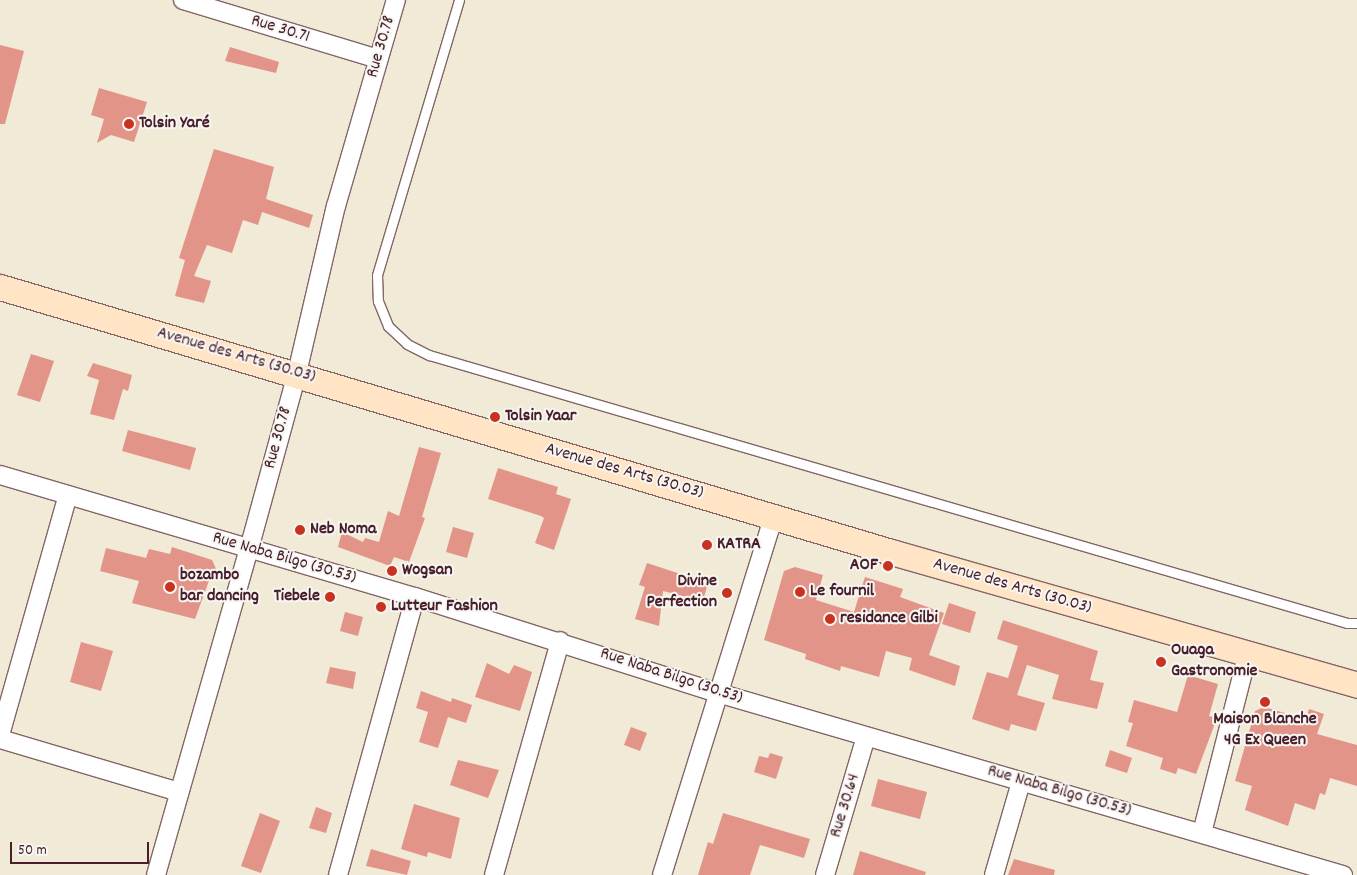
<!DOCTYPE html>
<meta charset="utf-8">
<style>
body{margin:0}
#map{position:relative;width:1357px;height:875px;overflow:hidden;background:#f1ead7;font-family:Dekko,sans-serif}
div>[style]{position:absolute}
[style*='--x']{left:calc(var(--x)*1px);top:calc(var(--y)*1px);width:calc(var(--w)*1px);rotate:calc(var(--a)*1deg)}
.building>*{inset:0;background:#e39488}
.roads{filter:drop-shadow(1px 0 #846667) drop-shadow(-1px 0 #846667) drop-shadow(0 1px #846667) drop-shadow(0 -1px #846667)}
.lane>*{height:9px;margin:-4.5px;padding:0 4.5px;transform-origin:4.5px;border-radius:4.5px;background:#fff}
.street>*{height:18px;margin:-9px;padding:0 9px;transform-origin:9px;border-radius:9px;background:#fff}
.secondary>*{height:25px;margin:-12.5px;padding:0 12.5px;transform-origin:12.5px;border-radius:12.5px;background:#ffe4c6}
.dots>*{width:14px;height:14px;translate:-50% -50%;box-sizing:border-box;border:2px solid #f6f6f2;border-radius:50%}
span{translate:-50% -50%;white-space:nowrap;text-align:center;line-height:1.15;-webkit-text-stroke:4px #f6f6f2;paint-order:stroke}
.street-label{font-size:18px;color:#4a1f2b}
.poi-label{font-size:18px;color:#4a1f2b;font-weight:700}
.left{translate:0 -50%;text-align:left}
.right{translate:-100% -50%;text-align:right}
.scale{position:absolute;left:10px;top:842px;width:139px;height:22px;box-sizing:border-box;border:2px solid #4a1f2b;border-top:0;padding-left:6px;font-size:15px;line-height:18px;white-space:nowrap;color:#4a1f2b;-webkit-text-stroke:4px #f6f6f2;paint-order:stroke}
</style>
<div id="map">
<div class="building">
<div style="clip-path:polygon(0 45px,24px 51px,5px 124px,0 124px)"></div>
<div style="clip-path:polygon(230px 47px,279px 62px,276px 73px,225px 61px)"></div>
<div style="clip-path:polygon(99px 88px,147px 102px,134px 142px,111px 135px,97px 143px,104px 119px,91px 115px)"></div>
<div style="clip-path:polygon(214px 149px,274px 167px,266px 199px,313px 215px,309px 228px,262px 212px,258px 225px,243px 220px,232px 253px,207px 245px,194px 276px,211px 281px,204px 303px,175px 296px,185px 260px,179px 258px)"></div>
<div style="clip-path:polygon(31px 354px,54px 361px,40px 402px,17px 395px)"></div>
<div style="clip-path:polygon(93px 363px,132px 375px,128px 391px,123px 389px,114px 420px,90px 414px,99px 380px,87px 376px)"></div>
<div style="clip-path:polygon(128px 430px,196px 448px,190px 470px,122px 451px)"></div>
<div style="clip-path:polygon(419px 447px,441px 453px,422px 517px,425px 518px,409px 562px,394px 557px,390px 566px,338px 547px,342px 532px,363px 542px,365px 538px,379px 542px,388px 511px,399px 516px)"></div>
<div style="clip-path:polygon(498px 468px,558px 487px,556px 494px,571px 499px,554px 550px,535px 543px,544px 518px,541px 516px,488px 499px)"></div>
<div style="clip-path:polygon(453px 527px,474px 533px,467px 558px,446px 552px)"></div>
<div style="clip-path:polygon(172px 547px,212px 560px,218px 573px,210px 578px,195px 619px,132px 603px,139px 581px,100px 571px,106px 548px,146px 558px,149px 549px,170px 554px)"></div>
<div style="clip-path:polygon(647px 563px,708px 583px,703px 601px,663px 591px,659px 626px,635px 619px,645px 587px,639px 585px)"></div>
<div style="clip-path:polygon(795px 567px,823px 575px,816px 600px,854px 612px,865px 577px,903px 589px,900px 597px,944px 613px,929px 655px,960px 666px,955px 686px,909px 670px,912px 658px,886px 651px,879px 677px,841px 666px,840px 671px,805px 659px,806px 654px,764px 640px,784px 571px)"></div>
<div style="clip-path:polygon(949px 603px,976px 612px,970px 633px,942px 624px)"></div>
<div style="clip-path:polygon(345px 612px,363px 617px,358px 636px,340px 631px)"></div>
<div style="clip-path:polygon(1003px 620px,1098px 651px,1090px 680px,1104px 683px,1097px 709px,1052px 699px,1059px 675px,1027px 665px,1017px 695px,1045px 703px,1036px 731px,1011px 724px,1009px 731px,972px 719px,987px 672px,1008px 678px,1018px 646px,997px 639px)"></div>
<div style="clip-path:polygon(81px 642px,113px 651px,101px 691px,70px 682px)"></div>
<div style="clip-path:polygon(487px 663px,509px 674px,514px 665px,532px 672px,520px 711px,475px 697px)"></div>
<div style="clip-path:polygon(330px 667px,356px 672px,353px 689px,326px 683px)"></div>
<div style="clip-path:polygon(1188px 675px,1218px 684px,1209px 716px,1217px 718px,1196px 774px,1178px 768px,1176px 774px,1160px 769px,1163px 758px,1126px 746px,1133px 723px,1128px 722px,1134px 700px,1177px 712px)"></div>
<div style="clip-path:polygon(421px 691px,451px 702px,452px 698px,472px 705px,466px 723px,448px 717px,438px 748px,419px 742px,428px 712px,416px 708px)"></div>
<div style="clip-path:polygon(1264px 707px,1306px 719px,1309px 709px,1324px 714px,1317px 734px,1357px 745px,1357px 786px,1330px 778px,1325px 795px,1320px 793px,1315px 810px,1295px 803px,1288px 826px,1245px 810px,1252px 786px,1235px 781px,1255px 711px)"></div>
<div style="clip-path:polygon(631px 727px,647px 733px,640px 751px,624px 745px)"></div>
<div style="clip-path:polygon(1110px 750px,1132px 758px,1127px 773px,1105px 766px)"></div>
<div style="clip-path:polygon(770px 753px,783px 757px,776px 779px,754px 772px,759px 756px,768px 758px)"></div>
<div style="clip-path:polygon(458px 760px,499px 770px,488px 798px,450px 785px)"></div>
<div style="clip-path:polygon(878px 779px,927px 792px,920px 819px,871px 806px)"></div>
<div style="clip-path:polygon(414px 804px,460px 818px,451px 859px,428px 852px,427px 857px,401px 849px)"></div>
<div style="clip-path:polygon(316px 807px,332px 813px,326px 833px,309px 828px)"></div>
<div style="clip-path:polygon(260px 813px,280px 821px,261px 873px,241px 866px)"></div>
<div style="clip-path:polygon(723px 813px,810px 839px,804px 858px,760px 845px,750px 875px,698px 875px,708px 842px,713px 844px)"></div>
<div style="clip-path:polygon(371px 849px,411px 861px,407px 875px,366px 866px)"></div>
<div style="clip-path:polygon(860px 851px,926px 872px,925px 875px,853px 875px)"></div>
<div style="clip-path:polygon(1014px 859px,1055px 870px,1054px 875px,1008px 875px)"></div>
</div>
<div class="roads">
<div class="lane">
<div style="--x:459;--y:0;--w:287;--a:106.6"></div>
<div style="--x:377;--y:275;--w:26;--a:88"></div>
<div style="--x:378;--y:301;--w:27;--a:68"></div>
<div style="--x:388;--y:326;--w:26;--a:43"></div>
<div style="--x:407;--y:344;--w:25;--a:27"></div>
<div style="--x:429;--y:355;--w:956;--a:16.27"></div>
<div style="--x:1347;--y:623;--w:10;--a:0"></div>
</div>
<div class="street">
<div style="--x:183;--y:0;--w:204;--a:16.8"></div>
<div style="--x:0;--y:475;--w:433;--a:16.4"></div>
<div style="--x:415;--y:597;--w:318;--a:17.6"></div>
<div style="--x:718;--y:693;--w:651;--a:16.24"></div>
<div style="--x:0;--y:735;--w:249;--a:-74.2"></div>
<div style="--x:0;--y:739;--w:187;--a:16.5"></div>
<div style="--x:1202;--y:833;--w:186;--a:-75.7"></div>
<div style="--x:156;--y:875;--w:339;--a:-74.1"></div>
<div style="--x:249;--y:549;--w:182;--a:-74.7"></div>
<div style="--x:297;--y:373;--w:171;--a:-76.9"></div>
<div style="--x:336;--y:206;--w:215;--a:-73.8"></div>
<div style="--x:338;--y:875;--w:288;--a:-74.5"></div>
<div style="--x:494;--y:875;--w:243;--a:-74.2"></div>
<div style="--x:662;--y:875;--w:376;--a:-72.7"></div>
<div style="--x:825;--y:875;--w:144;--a:-73.5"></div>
<div style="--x:994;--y:875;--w:97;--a:-73.8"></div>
</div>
<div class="secondary">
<div style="--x:0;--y:287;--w:930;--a:16.56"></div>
<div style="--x:891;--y:552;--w:485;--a:15.9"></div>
</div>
</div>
<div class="dots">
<div style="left:129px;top:124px;background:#c8321e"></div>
<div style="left:495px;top:417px;background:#c8321e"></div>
<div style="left:300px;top:530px;background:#c8321e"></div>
<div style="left:707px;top:545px;background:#c8321e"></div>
<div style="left:888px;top:566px;background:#c8321e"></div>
<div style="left:392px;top:571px;background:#c8321e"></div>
<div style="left:170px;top:587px;background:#c8321e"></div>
<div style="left:800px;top:592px;background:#c8321e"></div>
<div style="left:727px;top:593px;background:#c8321e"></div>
<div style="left:330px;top:597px;background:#c8321e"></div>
<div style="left:381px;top:607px;background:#c8321e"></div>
<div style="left:830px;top:619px;background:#c8321e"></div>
<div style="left:1161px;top:662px;background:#c8321e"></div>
<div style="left:1265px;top:702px;background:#c8321e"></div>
</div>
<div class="street-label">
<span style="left:280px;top:30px;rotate:17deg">Rue 30.71</span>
<span style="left:382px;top:47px;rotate:-74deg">Rue 30.78</span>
<span style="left:236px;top:356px;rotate:16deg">Avenue des Arts (30.03)</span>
<span style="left:279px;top:438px;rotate:-75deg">Rue 30.78</span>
<span style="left:624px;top:472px;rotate:16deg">Avenue des Arts (30.03)</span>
<span style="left:284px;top:559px;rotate:16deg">Rue Naba Bilgo (30.53)</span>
<span style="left:1012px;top:587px;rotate:16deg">Avenue des Arts (30.03)</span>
<span style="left:671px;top:677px;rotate:18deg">Rue Naba Bilgo (30.53)</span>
<span style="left:1059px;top:792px;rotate:16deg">Rue Naba Bilgo (30.53)</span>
<span style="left:846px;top:806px;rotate:-73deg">Rue 30.64</span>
</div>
<div class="poi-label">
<span class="left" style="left:139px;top:124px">Tolsin Yaré</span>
<span class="left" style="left:505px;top:417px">Tolsin Yaar</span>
<span class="left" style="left:310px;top:530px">Neb Noma</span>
<span class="left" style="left:717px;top:545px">KATRA</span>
<span class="right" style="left:878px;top:566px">AOF</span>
<span class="left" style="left:402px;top:571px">Wogsan</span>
<span class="left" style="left:180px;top:587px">bozambo<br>bar dancing</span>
<span class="right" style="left:717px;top:593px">Divine<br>Perfection</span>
<span class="left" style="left:810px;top:592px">Le fournil</span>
<span class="right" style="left:320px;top:597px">Tiebele</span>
<span class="left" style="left:391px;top:607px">Lutteur Fashion</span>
<span class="left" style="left:840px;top:619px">residance Gilbi</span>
<span class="left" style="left:1171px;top:662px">Ouaga<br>Gastronomie</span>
<span style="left:1265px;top:731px">Maison Blanche<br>4G Ex Queen</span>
</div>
<div class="scale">50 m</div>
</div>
